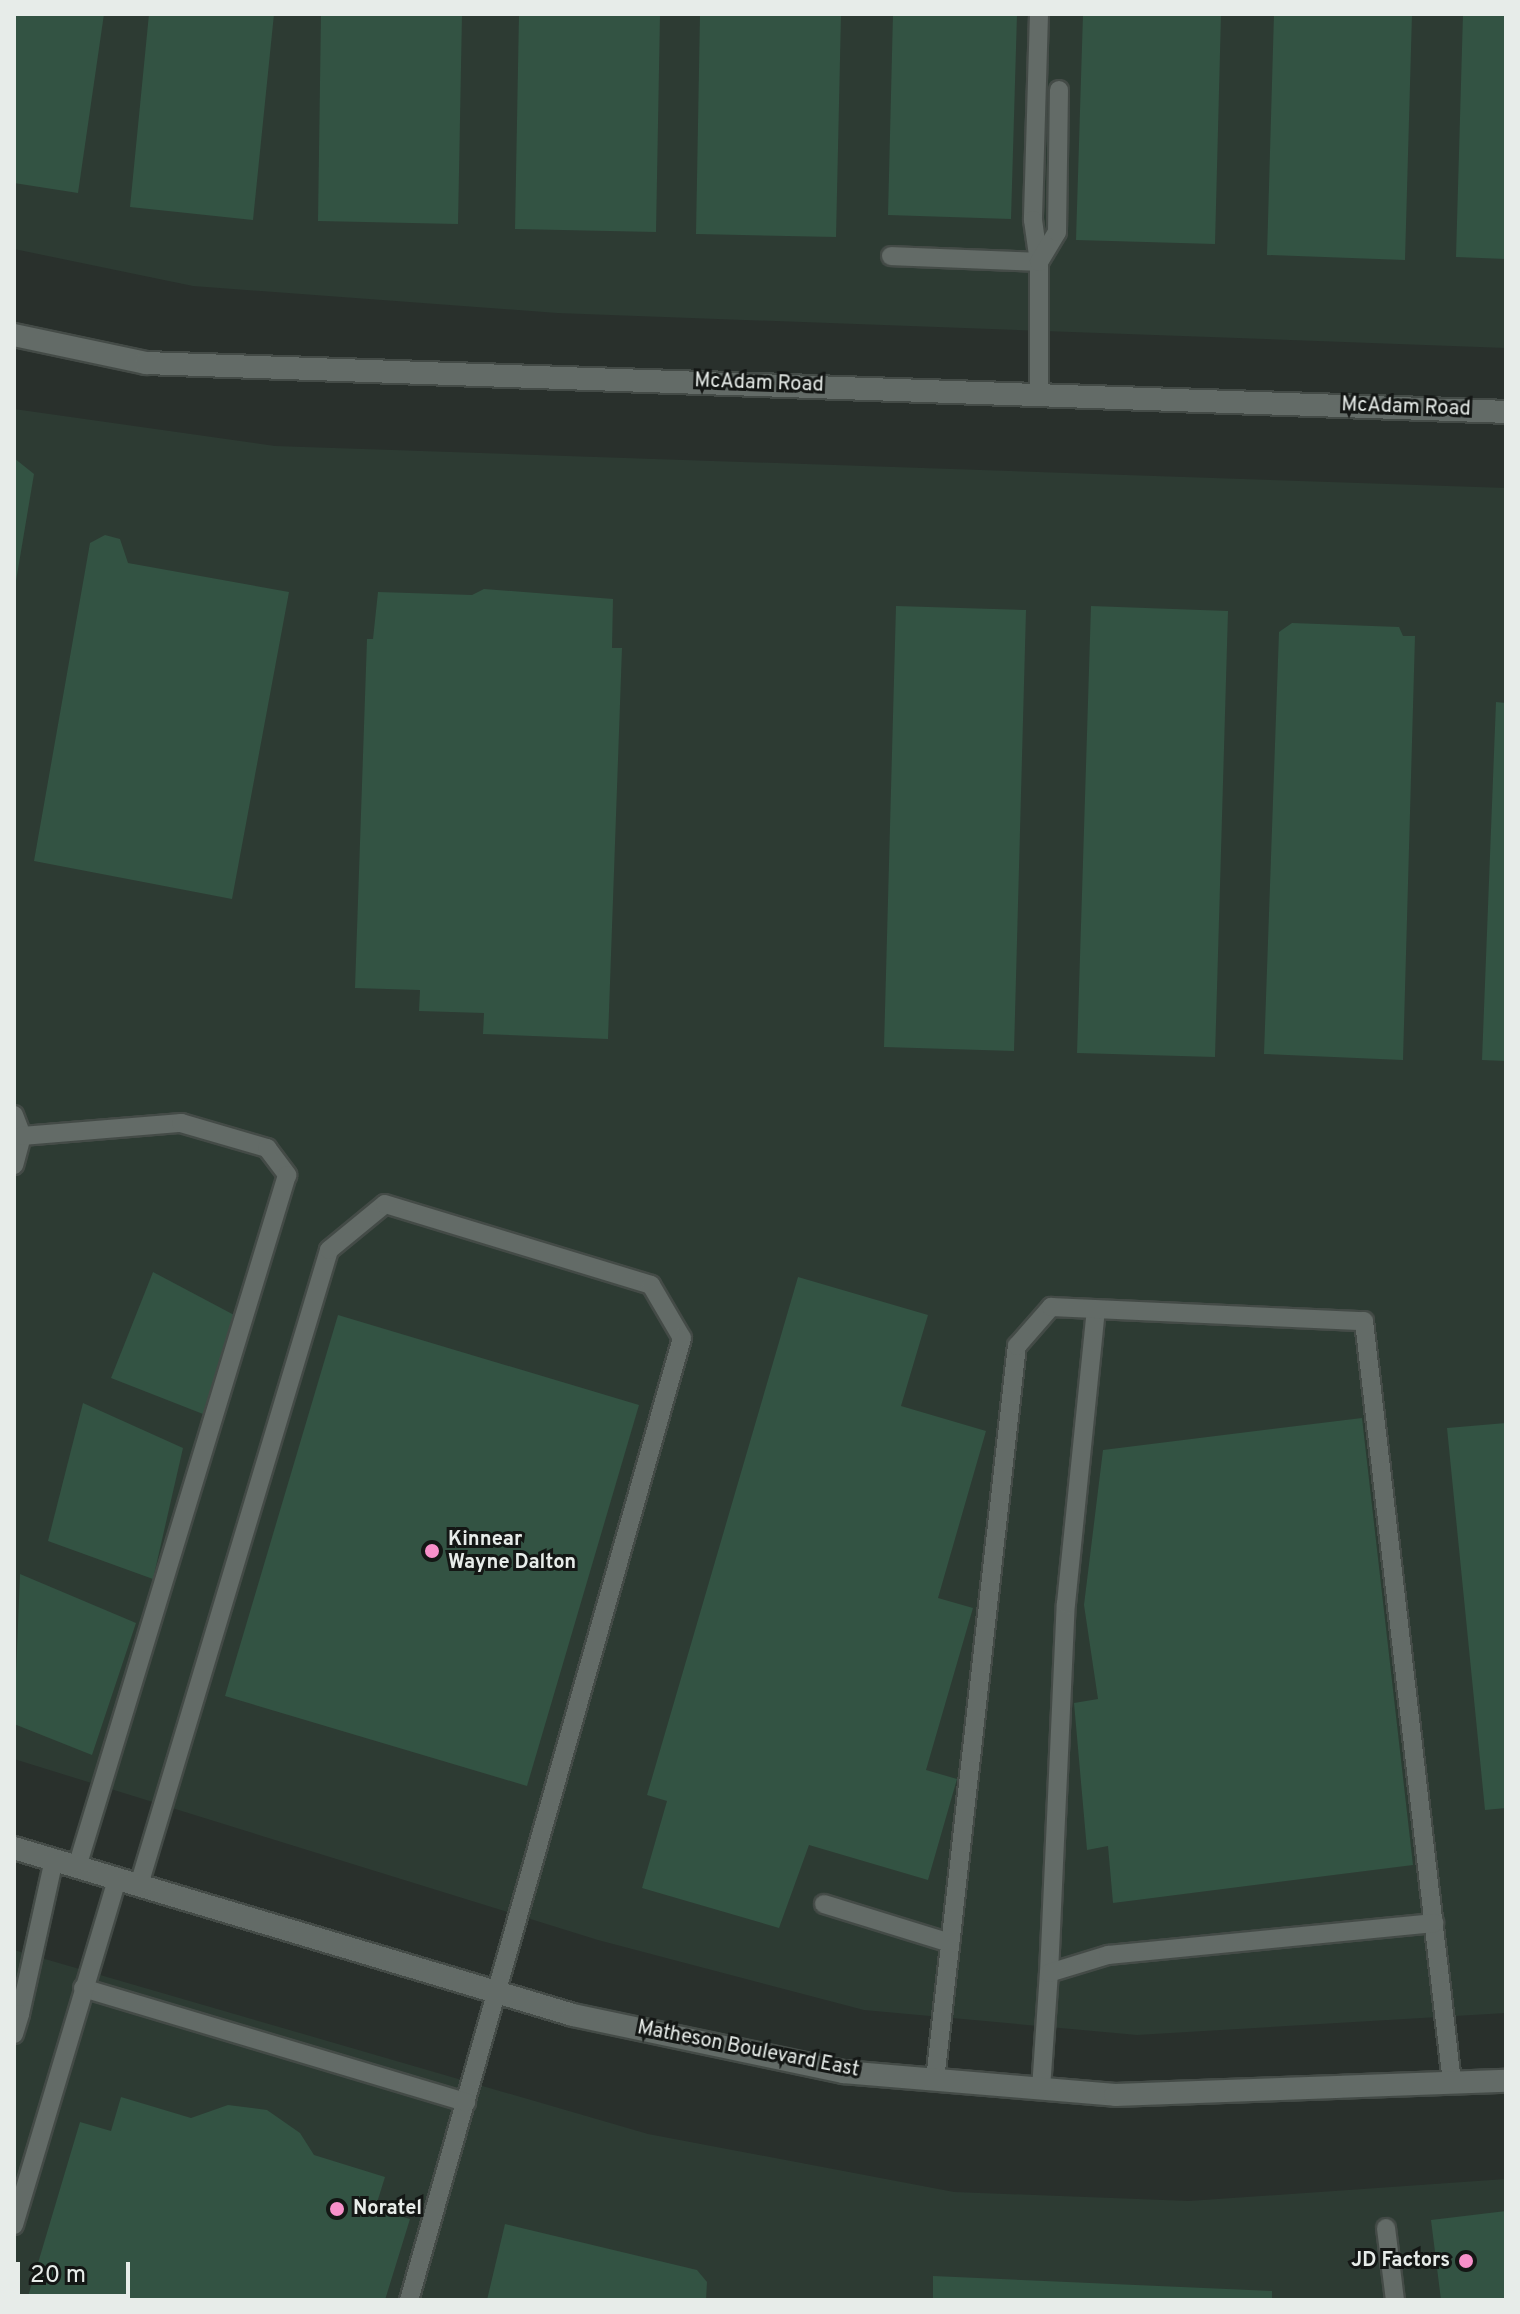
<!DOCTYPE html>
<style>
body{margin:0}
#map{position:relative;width:1520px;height:2314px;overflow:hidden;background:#29302c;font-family:Overpass,sans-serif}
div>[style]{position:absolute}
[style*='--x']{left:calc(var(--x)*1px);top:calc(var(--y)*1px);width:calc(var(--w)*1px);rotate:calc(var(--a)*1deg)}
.built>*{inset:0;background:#2d3b33}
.building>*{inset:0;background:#335343}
.roads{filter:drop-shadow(2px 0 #444b47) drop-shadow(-2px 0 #444b47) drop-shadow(0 2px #444b47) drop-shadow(0 -2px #444b47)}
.service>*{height:18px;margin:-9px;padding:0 9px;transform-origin:9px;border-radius:9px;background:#636b67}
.minor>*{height:22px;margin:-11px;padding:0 11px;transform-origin:11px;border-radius:11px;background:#636b67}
.tertiary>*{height:22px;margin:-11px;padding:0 11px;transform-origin:11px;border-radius:11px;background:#636b67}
.dots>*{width:22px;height:22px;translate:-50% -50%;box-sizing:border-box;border:4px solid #141715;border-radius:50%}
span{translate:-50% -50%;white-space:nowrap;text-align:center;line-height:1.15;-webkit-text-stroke:6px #141715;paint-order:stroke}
.street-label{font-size:20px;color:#e7ece9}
.poi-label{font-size:20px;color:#e7ece9;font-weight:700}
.left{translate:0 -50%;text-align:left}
.right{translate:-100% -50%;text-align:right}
.frame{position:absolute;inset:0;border:16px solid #e7ece9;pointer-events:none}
.scale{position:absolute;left:16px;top:2262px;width:114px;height:36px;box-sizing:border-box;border:4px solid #e7ece9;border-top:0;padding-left:10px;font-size:24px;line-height:28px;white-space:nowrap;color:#e7ece9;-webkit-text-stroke:6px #141715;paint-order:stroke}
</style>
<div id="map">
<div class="built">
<div style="clip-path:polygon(14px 14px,1506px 14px,1506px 348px,557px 313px,193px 286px,14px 249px)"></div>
<div style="clip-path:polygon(14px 409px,275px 446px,1506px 488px,1506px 2013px,1137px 2035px,864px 2010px,598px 1940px,14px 1759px)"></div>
<div style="clip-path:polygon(14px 1950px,648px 2134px,954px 2192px,1189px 2201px,1506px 2179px,1506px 2300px,14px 2300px)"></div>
</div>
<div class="building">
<div style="clip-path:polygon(14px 14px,104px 14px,78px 193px,14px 183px)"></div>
<div style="clip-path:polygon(149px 14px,274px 14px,253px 220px,130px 207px)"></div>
<div style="clip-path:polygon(321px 14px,462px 14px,458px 224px,318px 221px)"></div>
<div style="clip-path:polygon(519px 14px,660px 14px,656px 232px,515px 229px)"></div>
<div style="clip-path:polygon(700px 14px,841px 14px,836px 237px,696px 234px)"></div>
<div style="clip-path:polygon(893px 14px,1017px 14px,1011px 219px,888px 215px)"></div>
<div style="clip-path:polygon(1083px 14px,1221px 14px,1215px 244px,1076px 240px)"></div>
<div style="clip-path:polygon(1274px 14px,1412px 14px,1405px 260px,1267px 255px)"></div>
<div style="clip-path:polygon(1463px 14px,1506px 14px,1506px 259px,1456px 257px)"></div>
<div style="clip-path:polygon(14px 458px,34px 474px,16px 581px,14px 581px)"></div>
<div style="clip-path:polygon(105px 535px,120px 539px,128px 563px,289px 592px,232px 899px,34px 861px,90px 543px)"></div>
<div style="clip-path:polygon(484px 589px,613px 599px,612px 648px,622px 648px,608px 1039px,483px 1034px,484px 1013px,419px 1011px,420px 990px,355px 988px,367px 639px,373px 639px,378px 592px,472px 595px)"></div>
<div style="clip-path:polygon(896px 606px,1026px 610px,1014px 1051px,884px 1047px)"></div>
<div style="clip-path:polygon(1091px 606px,1228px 611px,1215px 1057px,1077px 1053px)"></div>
<div style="clip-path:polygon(1292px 623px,1399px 627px,1403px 636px,1415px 636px,1403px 1060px,1264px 1054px,1279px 632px)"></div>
<div style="clip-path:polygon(1496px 702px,1506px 703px,1506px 1061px,1482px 1060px)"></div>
<div style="clip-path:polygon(153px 1272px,236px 1316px,203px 1414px,111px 1378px)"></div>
<div style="clip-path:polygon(798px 1277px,928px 1315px,901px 1406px,986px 1431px,938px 1598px,973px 1608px,926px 1770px,957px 1779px,928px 1880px,809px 1845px,779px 1928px,642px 1888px,667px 1801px,647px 1795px)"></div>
<div style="clip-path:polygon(338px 1315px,639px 1405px,527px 1786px,225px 1696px)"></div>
<div style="clip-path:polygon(83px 1403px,183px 1448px,153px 1579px,48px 1541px)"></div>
<div style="clip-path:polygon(1362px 1418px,1413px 1865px,1113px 1903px,1108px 1846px,1087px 1850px,1074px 1703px,1098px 1699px,1084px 1605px,1103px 1450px)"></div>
<div style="clip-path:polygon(1506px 1423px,1506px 1808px,1485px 1810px,1447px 1428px)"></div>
<div style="clip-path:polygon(20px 1574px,136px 1623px,92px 1755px,14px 1724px)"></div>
<div style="clip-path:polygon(121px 2097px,191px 2118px,228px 2105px,267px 2110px,300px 2133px,314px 2155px,385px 2177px,375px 2209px,410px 2219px,385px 2300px,27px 2300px,80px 2122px,111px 2131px)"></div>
<div style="clip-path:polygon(1506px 2211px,1506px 2300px,1441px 2300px,1431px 2220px)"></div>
<div style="clip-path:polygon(505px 2224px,697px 2270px,707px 2282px,706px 2300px,487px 2300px)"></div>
<div style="clip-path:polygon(933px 2276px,1272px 2291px,1272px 2300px,933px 2300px)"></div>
</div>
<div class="roads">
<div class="service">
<div style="--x:1039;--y:14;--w:206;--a:91.7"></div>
<div style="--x:1033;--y:220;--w:42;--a:81.9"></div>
<div style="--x:891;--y:256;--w:148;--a:2.3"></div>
<div style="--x:1039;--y:262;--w:132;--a:90"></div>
<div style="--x:1039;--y:262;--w:35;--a:-59"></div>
<div style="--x:1057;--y:232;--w:142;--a:-89.2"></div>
<div style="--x:14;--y:1115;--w:22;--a:69"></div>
<div style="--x:22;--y:1136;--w:30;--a:105"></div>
<div style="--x:22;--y:1136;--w:160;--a:-4.7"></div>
<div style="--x:181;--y:1123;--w:90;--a:16.2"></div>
<div style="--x:267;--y:1148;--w:34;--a:53"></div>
<div style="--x:287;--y:1175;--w:723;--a:106.88"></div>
<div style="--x:139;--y:1885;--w:663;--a:-73.34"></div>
<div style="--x:329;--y:1250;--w:72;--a:-39.4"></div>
<div style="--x:385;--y:1204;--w:278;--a:16.9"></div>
<div style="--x:651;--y:1285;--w:61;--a:59.7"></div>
<div style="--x:682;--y:1338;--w:1000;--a:105.84"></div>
<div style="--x:824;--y:1904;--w:132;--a:17.2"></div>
<div style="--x:1049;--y:1973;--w:369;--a:-87.4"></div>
<div style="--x:1066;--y:1604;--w:296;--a:-84.2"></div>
<div style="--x:83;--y:1988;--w:400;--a:16.6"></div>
<div style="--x:14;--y:2013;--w:6;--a:9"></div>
<div style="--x:20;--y:2014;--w:158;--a:-77.6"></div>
<div style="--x:14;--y:2034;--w:21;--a:-73"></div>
<div style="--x:935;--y:2080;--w:739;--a:-83.63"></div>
<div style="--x:1017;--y:1346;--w:52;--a:-48.9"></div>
<div style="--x:1051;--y:1307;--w:313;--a:2.6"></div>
<div style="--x:1364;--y:1321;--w:767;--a:83.41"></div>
<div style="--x:1041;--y:2089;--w:116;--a:-86.1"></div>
<div style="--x:1049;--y:1973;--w:62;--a:-17"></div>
<div style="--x:1108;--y:1955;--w:328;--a:-5.6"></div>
<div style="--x:14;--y:2225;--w:361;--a:-73.4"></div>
<div style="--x:1386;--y:2228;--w:73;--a:82.9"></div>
</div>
<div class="minor">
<div style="--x:14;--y:335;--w:135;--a:12"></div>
<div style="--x:146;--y:363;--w:1361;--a:2.06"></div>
</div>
<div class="tertiary">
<div style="--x:14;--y:1848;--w:583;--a:16.63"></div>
<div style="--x:573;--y:2015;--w:276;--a:11.9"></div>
<div style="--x:843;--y:2072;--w:273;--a:4.8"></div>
<div style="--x:1115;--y:2095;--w:391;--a:-2.1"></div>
</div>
</div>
<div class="dots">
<div style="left:432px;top:1551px;background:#f890ca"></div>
<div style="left:337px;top:2209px;background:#f890ca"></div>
<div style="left:1466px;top:2261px;background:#f890ca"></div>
</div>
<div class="street-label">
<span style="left:759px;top:384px;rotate:2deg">McAdam Road</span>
<span style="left:1406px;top:408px;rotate:2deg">McAdam Road</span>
<span style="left:748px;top:2050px;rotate:11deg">Matheson Boulevard East</span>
</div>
<div class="poi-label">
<span class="left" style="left:448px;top:1552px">Kinnear<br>Wayne Dalton</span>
<span class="left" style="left:353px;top:2209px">Noratel</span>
<span class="right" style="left:1450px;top:2261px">JD Factors</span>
</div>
<div class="frame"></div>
<div class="scale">20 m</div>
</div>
